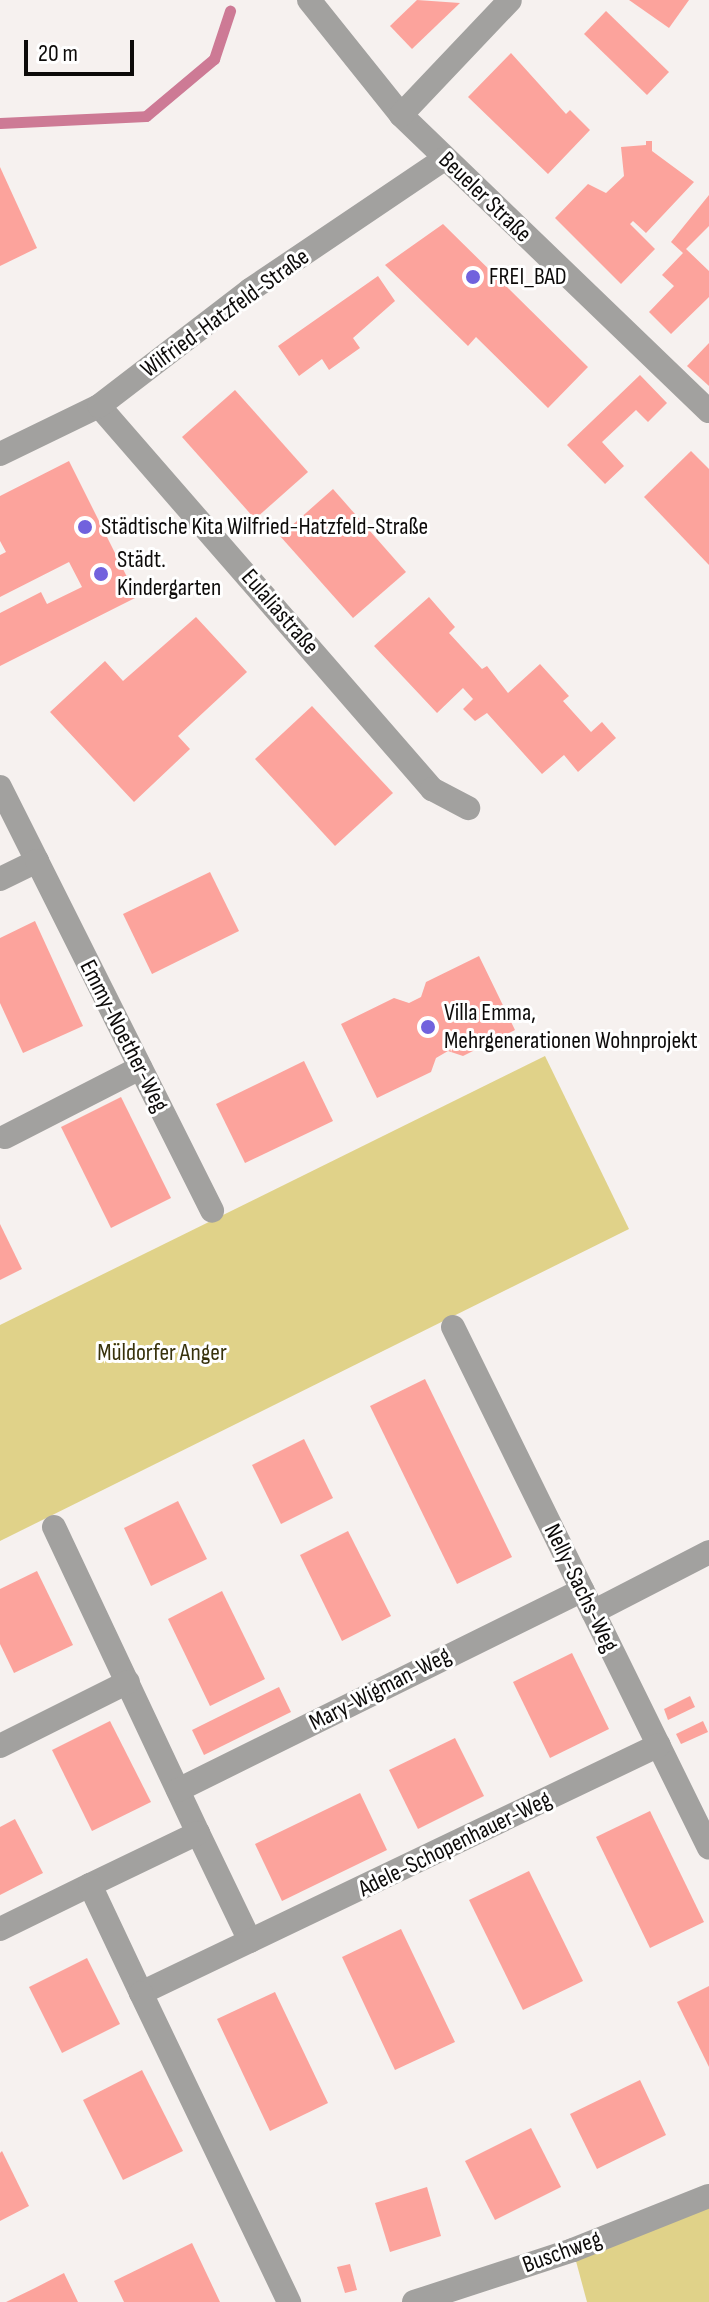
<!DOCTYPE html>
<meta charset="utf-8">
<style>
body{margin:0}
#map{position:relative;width:709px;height:2302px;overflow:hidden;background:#f6f1ef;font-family:"Sofia Sans Condensed",sans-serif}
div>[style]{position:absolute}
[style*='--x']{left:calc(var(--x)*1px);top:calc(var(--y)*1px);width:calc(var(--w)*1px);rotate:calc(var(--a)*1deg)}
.green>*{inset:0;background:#e0d289}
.stream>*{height:11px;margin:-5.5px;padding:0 5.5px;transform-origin:5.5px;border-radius:5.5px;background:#cd7a95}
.building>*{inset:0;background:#fca39c}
.street>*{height:24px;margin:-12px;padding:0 12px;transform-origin:12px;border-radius:12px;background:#a2a19f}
.dots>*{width:22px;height:22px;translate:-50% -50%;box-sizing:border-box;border:4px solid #fff;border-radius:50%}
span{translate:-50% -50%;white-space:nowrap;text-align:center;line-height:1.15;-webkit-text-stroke:6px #fff;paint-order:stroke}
.street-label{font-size:24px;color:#0d0b0a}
.poi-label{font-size:24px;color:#0d0b0a}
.left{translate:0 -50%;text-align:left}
.park-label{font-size:24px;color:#38320c}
.scale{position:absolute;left:24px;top:40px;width:110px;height:36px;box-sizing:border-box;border:4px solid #0d0b0a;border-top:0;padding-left:10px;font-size:24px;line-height:28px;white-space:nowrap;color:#0d0b0a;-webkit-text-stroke:6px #fff;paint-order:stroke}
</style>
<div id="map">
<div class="green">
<div style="clip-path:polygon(545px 1056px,629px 1229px,0 1541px,0 1325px)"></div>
<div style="clip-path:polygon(709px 2196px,709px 2302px,587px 2302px,573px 2250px)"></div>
</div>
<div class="stream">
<div style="--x:0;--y:123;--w:146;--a:-2.7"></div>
<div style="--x:146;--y:116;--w:89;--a:-40"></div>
<div style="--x:214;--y:59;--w:51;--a:-71.6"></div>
</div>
<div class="building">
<div style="clip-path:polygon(417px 0,460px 3px,412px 49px,390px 26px)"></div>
<div style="clip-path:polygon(629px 0,689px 0,669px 28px)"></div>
<div style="clip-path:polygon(606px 11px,669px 72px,647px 95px,584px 34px)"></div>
<div style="clip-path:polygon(511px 53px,566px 114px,570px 110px,590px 130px,548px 174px,468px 97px)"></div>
<div style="clip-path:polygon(646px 141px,652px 141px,652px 151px,694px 182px,646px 233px,633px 221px,630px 224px,655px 249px,621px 284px,555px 218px,588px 184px,606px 193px,624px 176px,621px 147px,646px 145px)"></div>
<div style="clip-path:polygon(0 167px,37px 248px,0 266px)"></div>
<div style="clip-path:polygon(709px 195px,709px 226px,686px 249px,709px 271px,709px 297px,671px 334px,649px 312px,674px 286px,662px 275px,683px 253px,671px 242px)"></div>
<div style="clip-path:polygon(443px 224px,588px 367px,548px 408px,476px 337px,468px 346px,385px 265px)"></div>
<div style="clip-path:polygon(378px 276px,395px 301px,353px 338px,360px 348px,329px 370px,322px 359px,299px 376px,278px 346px)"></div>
<div style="clip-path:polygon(709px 343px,709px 386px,687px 366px)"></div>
<div style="clip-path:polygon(640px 375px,667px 403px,648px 422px,636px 410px,602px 442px,624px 466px,605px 484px,567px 445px)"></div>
<div style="clip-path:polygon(235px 390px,308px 472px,255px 519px,182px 437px)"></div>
<div style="clip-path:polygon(691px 451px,709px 469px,709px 565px,644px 497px)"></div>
<div style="clip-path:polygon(69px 461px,137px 597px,0 666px,0 613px,41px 592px,47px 604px,82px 587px,69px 562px,0 597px,0 555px,6px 552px,0 541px,0 496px)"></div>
<div style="clip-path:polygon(333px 489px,406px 572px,353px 618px,280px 536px)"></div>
<div style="clip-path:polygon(429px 597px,455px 627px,449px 633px,482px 669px,487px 666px,508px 693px,540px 664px,569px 696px,563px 701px,591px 732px,602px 722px,616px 738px,578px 772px,564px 755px,542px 774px,487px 713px,475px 721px,463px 709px,473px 699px,463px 688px,437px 713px,374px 646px)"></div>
<div style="clip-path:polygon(196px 617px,247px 672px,178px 736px,190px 749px,134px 802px,50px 712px,105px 661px,123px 681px)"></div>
<div style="clip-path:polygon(312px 706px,393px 793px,335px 846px,255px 759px)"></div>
<div style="clip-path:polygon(210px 872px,239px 931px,152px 974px,123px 914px)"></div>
<div style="clip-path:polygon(35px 921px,83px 1026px,23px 1053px,0 1003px,0 938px)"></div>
<div style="clip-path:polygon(479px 956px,515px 1030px,463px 1056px,448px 1051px,436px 1058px,431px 1072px,377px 1098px,341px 1024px,394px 998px,409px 1003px,421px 997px,426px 982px)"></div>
<div style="clip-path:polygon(304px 1061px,333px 1121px,245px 1163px,216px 1104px)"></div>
<div style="clip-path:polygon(121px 1097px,171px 1198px,111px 1228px,61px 1127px)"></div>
<div style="clip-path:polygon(0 1224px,22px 1269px,0 1280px)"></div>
<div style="clip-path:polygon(425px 1379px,512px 1557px,457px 1584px,370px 1406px)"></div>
<div style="clip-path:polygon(304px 1439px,333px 1498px,281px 1524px,252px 1465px)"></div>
<div style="clip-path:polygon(178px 1501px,207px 1559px,151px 1586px,124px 1528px)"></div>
<div style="clip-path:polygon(348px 1531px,391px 1616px,342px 1641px,300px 1555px)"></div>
<div style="clip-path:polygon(37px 1571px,73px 1645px,14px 1673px,0 1644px,0 1589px)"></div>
<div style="clip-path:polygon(222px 1591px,265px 1679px,210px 1706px,168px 1619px)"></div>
<div style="clip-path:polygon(572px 1653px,609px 1729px,550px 1758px,513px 1682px)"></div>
<div style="clip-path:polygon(279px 1687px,291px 1712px,204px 1755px,192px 1730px)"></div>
<div style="clip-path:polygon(690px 1696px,695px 1707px,668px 1720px,664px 1709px)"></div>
<div style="clip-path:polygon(110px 1721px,151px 1802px,92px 1831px,52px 1750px)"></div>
<div style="clip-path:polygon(703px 1721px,708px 1732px,681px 1744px,676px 1734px)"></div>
<div style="clip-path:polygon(455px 1738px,484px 1796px,418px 1829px,389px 1770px)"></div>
<div style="clip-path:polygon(360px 1793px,387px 1850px,282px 1901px,255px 1844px)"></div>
<div style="clip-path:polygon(650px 1811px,704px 1922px,650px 1948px,596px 1837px)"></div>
<div style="clip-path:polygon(15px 1819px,43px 1873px,0 1895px,0 1827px)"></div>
<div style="clip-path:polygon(529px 1871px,583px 1981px,523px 2010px,469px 1900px)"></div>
<div style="clip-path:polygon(401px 1929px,455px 2042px,395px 2070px,342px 1957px)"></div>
<div style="clip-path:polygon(87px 1958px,120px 2024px,62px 2053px,29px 1987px)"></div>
<div style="clip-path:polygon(709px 1986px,709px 2067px,677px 2002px)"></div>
<div style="clip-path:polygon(275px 1992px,328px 2103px,270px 2131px,217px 2019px)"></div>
<div style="clip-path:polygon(142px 2070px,183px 2151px,123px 2180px,83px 2100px)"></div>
<div style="clip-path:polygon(640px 2080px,666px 2135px,597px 2169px,570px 2114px)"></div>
<div style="clip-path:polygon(531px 2128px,561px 2187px,495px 2220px,465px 2161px)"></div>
<div style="clip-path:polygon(2px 2151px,29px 2206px,0 2221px,0 2153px)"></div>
<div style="clip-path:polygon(427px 2187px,441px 2236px,390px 2252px,375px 2203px)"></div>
<div style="clip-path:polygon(192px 2243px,220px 2302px,124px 2302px,114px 2281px)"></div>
<div style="clip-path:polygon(350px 2264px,357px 2290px,345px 2293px,337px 2267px)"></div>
<div style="clip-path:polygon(64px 2273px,78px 2302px,6px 2302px,35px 2288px)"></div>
</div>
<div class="street">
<div style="--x:309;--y:0;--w:147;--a:51.3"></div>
<div style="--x:401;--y:115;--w:427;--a:43.9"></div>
<div style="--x:401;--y:115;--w:158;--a:-46.5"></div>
<div style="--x:99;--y:406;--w:508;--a:48.99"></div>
<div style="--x:432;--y:789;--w:41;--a:27.8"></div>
<div style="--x:0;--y:454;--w:110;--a:-25.9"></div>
<div style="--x:99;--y:406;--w:190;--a:-37.5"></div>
<div style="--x:250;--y:290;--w:234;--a:-34"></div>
<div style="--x:0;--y:787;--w:83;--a:63.4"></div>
<div style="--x:37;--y:861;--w:41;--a:154.1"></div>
<div style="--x:37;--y:861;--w:391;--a:63.4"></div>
<div style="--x:5;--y:1137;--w:152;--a:-27.1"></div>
<div style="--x:453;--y:1327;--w:580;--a:63.83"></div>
<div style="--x:54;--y:1527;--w:338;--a:64.8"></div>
<div style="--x:593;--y:1612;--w:131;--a:-27.3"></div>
<div style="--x:0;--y:1746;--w:143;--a:-26.6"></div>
<div style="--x:178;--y:1790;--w:451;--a:-26.3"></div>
<div style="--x:0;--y:1929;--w:100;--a:-26.1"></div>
<div style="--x:250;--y:1941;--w:120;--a:-115.7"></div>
<div style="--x:198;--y:1833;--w:120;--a:154.3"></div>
<div style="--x:90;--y:1885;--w:119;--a:64.7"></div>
<div style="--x:141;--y:1993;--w:574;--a:-25.58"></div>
<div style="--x:141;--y:1993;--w:343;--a:64.4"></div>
<div style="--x:414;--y:2302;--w:167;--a:-18.1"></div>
<div style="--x:573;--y:2250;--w:146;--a:-21.7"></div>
</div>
<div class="dots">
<div style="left:473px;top:277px;background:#7162dd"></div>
<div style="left:85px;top:527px;background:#7162dd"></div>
<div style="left:101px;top:574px;background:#7162dd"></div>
<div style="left:428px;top:1027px;background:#7162dd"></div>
</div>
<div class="street-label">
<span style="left:485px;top:197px;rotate:44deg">Beueler Straße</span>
<span style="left:225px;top:313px;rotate:-36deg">Wilfried-Hatzfeld-Straße</span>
<span style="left:280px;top:612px;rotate:49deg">Eulaliastraße</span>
<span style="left:124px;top:1036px;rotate:63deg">Emmy-Noether-Weg</span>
<span style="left:581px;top:1588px;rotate:64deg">Nelly-Sachs-Weg</span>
<span style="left:380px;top:1689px;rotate:-27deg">Mary-Wigman-Weg</span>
<span style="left:455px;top:1844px;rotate:-26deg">Adele-Schopenhauer-Weg</span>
<span style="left:562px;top:2252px;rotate:-20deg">Buschweg</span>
</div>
<div class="poi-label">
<span class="left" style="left:489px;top:277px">FREI_BAD</span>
<span class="left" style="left:101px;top:527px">Städtische Kita Wilfried-Hatzfeld-Straße</span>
<span class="left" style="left:117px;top:574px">Städt.<br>Kindergarten</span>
<span class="left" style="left:444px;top:1027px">Villa Emma,<br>Mehrgenerationen Wohnprojekt</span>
</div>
<div class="park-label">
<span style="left:162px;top:1353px">Müldorfer Anger</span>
</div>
<div class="scale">20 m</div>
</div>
